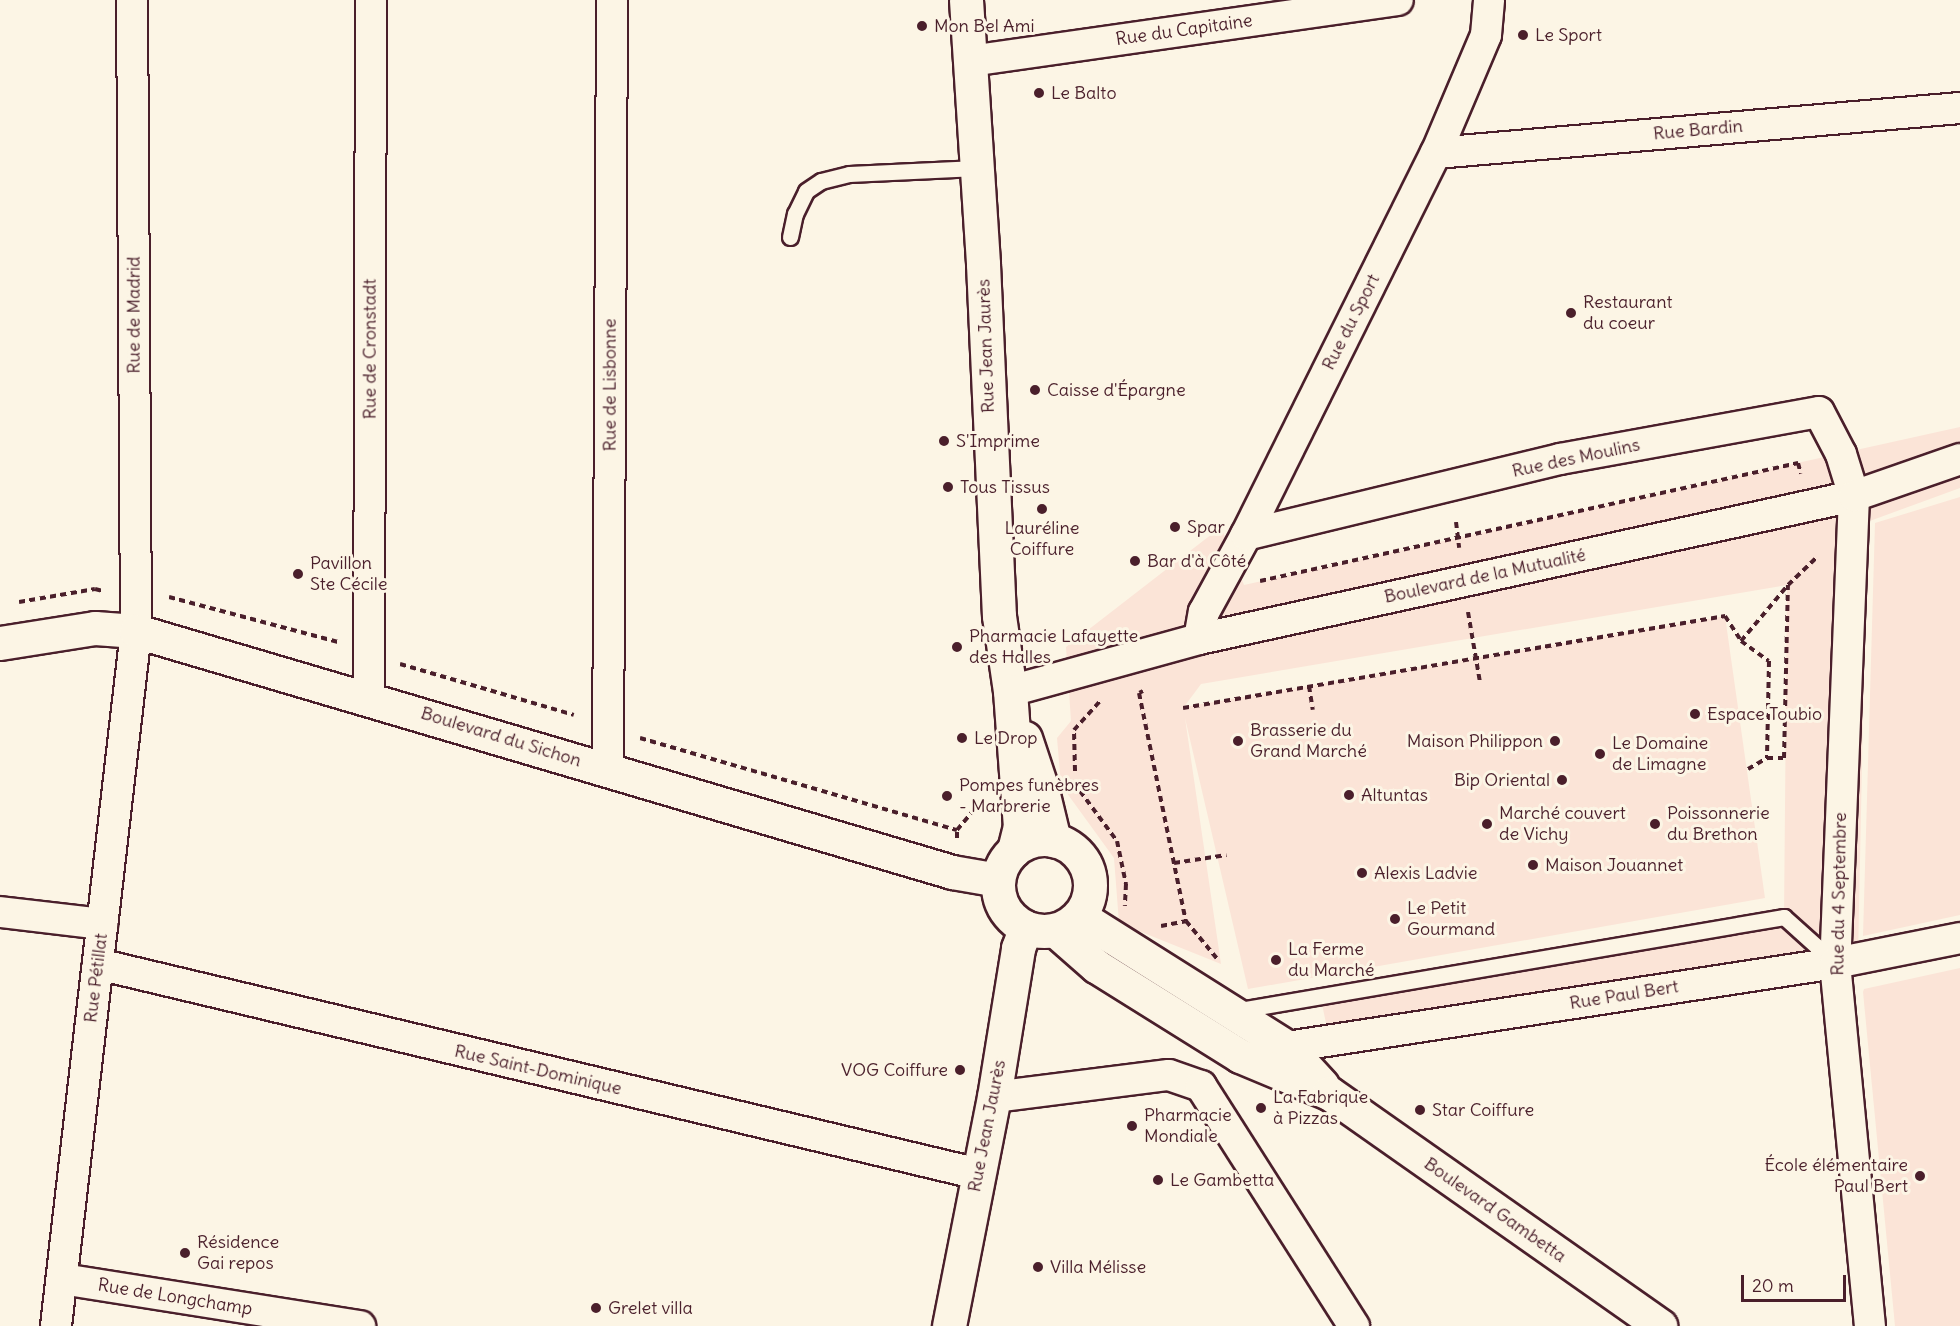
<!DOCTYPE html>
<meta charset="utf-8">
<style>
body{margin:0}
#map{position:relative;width:1960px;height:1326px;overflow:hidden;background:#fcf5e5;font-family:Delius,sans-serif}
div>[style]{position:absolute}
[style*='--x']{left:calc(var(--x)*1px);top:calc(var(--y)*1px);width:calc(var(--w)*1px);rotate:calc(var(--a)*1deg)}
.built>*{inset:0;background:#fbe4d7}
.path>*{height:4px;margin-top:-2px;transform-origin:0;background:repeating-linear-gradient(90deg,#4a1f2b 0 6px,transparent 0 10.5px)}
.roads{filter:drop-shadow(2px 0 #4a1f2b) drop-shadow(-2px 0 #4a1f2b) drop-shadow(0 2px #4a1f2b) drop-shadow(0 -2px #4a1f2b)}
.lane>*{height:15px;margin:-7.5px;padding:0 7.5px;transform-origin:7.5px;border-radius:7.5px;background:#fcf5e5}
.street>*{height:30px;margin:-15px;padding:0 15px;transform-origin:15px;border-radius:15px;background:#fcf5e5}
.secondary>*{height:33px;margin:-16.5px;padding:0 16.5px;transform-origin:16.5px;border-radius:16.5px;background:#fcf5e5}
.secondary>.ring{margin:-16.5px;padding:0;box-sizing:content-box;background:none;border:33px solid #fcf5e5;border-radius:50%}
.dots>*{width:16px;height:16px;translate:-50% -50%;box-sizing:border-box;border:3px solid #fcf5e5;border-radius:50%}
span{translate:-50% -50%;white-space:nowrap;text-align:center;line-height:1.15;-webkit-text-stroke:6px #fcf5e5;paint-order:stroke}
.poi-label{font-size:18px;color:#4a1f2b}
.left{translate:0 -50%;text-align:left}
.right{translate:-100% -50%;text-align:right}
.street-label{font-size:18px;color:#4a1f2b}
.scale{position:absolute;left:1741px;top:1275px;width:105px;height:27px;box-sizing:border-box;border:3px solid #4a1f2b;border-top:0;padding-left:8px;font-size:18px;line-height:21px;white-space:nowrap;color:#4a1f2b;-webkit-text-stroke:4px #fcf5e5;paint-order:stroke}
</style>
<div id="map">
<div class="built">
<div style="clip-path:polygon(1960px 427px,1960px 488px,1867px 522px,1858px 958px,1332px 1052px,1322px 1004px,1784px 917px,1787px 585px,1201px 684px,1184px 707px,1725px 616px,1765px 898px,1248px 989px,1185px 718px,1221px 964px,1119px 923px,1114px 858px,1061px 785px,1057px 738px,1071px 721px,1066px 647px,1221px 527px,1244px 585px)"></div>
<div style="clip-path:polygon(1960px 497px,1960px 915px,1863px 936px,1875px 523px)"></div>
<div style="clip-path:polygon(1960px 968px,1960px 1326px,1895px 1326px,1863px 992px,1864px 989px)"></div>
</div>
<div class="path">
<div style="--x:1456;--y:522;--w:26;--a:83"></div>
<div style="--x:1260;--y:581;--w:551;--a:-12.37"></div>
<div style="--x:1798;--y:463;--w:11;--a:75"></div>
<div style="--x:169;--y:597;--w:175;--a:14.9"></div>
<div style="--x:19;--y:602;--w:77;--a:-9.7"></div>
<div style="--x:95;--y:589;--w:8;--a:14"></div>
<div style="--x:1468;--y:612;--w:71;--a:80.3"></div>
<div style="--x:1741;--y:641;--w:73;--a:-50"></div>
<div style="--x:1788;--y:585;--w:40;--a:-44"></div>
<div style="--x:400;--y:664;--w:181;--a:16.3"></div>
<div style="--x:1309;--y:686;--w:24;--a:81"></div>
<div style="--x:1143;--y:691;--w:4;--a:153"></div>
<div style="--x:1139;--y:693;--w:233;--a:78.4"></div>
<div style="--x:1186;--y:921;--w:52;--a:50.5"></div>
<div style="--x:1183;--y:708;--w:550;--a:-9.63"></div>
<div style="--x:1725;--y:616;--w:30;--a:57"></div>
<div style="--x:1741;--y:641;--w:34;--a:36"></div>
<div style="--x:1769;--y:661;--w:97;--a:91.2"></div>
<div style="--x:1767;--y:758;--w:17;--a:0"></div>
<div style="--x:1784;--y:758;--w:173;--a:-88.7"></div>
<div style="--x:640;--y:738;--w:330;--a:16.2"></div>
<div style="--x:1748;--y:769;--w:22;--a:-30"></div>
<div style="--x:1075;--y:771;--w:41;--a:-91.4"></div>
<div style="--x:1074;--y:730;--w:39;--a:-48"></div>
<div style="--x:1080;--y:791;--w:62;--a:53.5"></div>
<div style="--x:1117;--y:841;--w:44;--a:78.2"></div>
<div style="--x:1126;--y:884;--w:22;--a:93"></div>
<div style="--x:957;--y:838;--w:8;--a:-90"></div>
<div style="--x:957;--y:830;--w:40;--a:-50"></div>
<div style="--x:1174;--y:863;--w:53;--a:-8.7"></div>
<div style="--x:1161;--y:926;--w:25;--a:-11"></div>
</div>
<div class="roads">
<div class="lane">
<div style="--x:790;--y:237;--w:24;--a:-78"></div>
<div style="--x:795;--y:214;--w:25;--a:-64"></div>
<div style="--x:806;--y:191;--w:18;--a:-34"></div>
<div style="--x:821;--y:181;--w:29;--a:-14"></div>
<div style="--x:849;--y:174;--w:128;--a:-2.7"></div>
<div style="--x:1234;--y:1011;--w:558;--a:-9.7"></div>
<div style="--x:1784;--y:917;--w:69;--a:42"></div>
</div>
<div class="street">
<div style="--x:970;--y:61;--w:432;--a:-8.1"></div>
<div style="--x:1436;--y:153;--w:526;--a:-4.91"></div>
<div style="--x:1246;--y:535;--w:323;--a:-13.6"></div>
<div style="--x:1560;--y:459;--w:263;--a:-10.3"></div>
<div style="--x:1819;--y:412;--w:47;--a:62.4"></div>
<div style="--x:1841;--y:454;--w:44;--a:72.8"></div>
<div style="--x:1854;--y:496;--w:467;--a:92.3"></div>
<div style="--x:1835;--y:963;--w:365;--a:84.5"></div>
<div style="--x:1199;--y:639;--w:27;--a:-80"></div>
<div style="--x:1204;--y:612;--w:88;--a:-61.4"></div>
<div style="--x:1246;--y:535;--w:427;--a:-63.6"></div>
<div style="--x:1436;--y:153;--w:128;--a:-67"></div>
<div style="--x:1486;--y:35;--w:35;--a:-85"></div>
<div style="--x:1010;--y:691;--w:196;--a:-15.4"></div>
<div style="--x:1199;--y:639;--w:670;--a:-12.32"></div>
<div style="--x:1854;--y:496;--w:112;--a:-19.2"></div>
<div style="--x:369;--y:698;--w:698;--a:-89.84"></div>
<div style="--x:608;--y:769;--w:769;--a:-89.7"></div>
<div style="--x:0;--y:912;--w:103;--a:6.7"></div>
<div style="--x:98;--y:964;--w:906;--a:13.41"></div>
<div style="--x:1287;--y:1047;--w:554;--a:-8.71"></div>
<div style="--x:1835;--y:963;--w:127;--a:-11.3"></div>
<div style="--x:994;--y:1097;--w:176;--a:-7.2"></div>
<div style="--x:1169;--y:1075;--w:34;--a:19"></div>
<div style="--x:1201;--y:1086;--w:285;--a:57.5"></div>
<div style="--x:62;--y:1279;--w:302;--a:9"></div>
<div style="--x:56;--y:1326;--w:700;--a:-83.43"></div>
<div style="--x:136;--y:631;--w:631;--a:-90.36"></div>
</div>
<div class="secondary">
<div style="--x:966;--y:0;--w:265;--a:86.3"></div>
<div style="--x:983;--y:264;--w:352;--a:87.4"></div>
<div style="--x:999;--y:616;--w:76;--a:81.7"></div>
<div style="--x:1010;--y:691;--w:135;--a:85.8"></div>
<div style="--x:1020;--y:826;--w:25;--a:104"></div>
<div style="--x:0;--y:643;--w:96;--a:-9"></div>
<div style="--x:95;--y:628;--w:41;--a:4.2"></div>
<div style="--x:136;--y:631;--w:851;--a:16.45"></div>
<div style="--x:952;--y:872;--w:47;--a:9.9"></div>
<div style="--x:1025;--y:738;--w:51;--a:71.6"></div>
<div style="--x:1041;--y:786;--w:56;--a:76.5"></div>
<div class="ring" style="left:998px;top:839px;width:59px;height:59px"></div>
<div style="--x:1079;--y:916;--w:246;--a:32.2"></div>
<div style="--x:1287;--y:1047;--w:52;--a:47.4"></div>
<div style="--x:1055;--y:930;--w:55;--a:41.3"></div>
<div style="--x:1096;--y:966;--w:170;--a:32"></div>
<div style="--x:1240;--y:1056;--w:96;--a:22.6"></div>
<div style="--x:1329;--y:1093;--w:405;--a:35.1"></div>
<div style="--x:949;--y:1326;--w:233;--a:-78.9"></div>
<div style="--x:994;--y:1097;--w:151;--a:-80.8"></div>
<div style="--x:1018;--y:948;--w:22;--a:-69"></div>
</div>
</div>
<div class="dots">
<div style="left:922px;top:26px;background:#4a1f2b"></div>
<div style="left:1523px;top:35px;background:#4a1f2b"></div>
<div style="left:1039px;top:93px;background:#4a1f2b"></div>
<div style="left:1571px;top:313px;background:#4a1f2b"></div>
<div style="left:1035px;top:390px;background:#4a1f2b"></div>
<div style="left:944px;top:441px;background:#4a1f2b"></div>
<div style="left:948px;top:487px;background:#4a1f2b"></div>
<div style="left:1042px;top:509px;background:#4a1f2b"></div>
<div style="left:1175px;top:527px;background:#4a1f2b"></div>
<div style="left:1135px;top:561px;background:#4a1f2b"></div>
<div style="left:298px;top:574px;background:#4a1f2b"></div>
<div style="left:957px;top:647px;background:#4a1f2b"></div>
<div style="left:1695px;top:714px;background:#4a1f2b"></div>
<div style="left:962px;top:738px;background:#4a1f2b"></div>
<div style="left:1238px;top:741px;background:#4a1f2b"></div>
<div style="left:1555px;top:741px;background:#4a1f2b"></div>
<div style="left:1600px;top:754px;background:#4a1f2b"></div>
<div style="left:1562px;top:780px;background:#4a1f2b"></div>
<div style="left:1349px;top:795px;background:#4a1f2b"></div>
<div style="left:947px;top:796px;background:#4a1f2b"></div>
<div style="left:1487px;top:824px;background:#4a1f2b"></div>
<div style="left:1655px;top:824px;background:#4a1f2b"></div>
<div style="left:1533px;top:865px;background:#4a1f2b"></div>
<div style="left:1362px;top:873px;background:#4a1f2b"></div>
<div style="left:1395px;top:919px;background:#4a1f2b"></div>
<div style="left:1276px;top:960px;background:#4a1f2b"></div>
<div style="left:960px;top:1070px;background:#4a1f2b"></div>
<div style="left:1261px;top:1108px;background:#4a1f2b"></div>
<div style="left:1420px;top:1110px;background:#4a1f2b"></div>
<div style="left:1132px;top:1126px;background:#4a1f2b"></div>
<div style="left:1920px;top:1176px;background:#4a1f2b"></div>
<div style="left:1158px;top:1180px;background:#4a1f2b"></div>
<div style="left:185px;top:1253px;background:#4a1f2b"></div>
<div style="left:1038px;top:1267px;background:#4a1f2b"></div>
<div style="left:596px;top:1308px;background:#4a1f2b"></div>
</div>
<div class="poi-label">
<span class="left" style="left:934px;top:26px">Mon Bel Ami</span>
<span class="left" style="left:1535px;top:35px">Le Sport</span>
<span class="left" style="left:1051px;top:93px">Le Balto</span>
<span class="left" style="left:1583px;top:313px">Restaurant<br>du coeur</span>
<span class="left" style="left:1047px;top:390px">Caisse d'Épargne</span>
<span class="left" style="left:956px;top:441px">S'Imprime</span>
<span class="left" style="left:960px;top:487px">Tous Tissus</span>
<span class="left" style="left:1187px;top:527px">Spar</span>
<span style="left:1042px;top:539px">Lauréline<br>Coiffure</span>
<span class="left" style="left:1147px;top:561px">Bar d'à Côté</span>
<span class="left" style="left:310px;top:574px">Pavillon<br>Ste Cécile</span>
<span class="left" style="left:969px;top:647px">Pharmacie Lafayette<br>des Halles</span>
<span class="left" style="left:1707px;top:714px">Espace Toubio</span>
<span class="left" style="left:1250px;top:741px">Brasserie du<br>Grand Marché</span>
<span class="left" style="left:974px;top:738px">Le Drop</span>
<span class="right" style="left:1543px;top:741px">Maison Philippon</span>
<span class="left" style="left:1612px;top:754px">Le Domaine<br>de Limagne</span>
<span class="right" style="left:1550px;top:780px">Bip Oriental</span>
<span class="left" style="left:959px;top:796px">Pompes funèbres<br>- Marbrerie</span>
<span class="left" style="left:1361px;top:795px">Altuntas</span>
<span class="left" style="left:1499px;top:824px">Marché couvert<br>de Vichy</span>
<span class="left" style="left:1667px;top:824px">Poissonnerie<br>du Brethon</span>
<span class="left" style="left:1545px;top:865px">Maison Jouannet</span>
<span class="left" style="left:1374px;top:873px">Alexis Ladvie</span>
<span class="left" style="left:1407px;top:919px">Le Petit<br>Gourmand</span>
<span class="left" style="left:1288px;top:960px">La Ferme<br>du Marché</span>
<span class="right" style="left:948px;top:1070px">VOG Coiffure</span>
<span class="left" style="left:1273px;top:1108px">La Fabrique<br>à Pizzas</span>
<span class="left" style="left:1432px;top:1110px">Star Coiffure</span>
<span class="left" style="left:1144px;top:1126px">Pharmacie<br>Mondiale</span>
<span class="right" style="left:1908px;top:1176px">École élémentaire<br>Paul Bert</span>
<span class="left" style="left:1170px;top:1180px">Le Gambetta</span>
<span class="left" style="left:197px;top:1253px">Résidence<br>Gai repos</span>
<span class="left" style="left:1050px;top:1267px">Villa Mélisse</span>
<span class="left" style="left:608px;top:1308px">Grelet villa</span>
</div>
<div class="street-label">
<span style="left:1184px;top:30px;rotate:-8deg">Rue du Capitaine</span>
<span style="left:1698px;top:130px;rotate:-5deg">Rue Bardin</span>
<span style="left:134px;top:315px;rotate:-90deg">Rue de Madrid</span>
<span style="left:1351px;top:322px;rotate:-63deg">Rue du Sport</span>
<span style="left:986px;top:346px;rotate:-92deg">Rue Jean Jaurès</span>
<span style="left:370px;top:349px;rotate:-90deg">Rue de Cronstadt</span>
<span style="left:610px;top:385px;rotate:-90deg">Rue de Lisbonne</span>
<span style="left:1576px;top:458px;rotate:-12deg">Rue des Moulins</span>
<span style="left:1485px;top:576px;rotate:-12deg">Boulevard de la Mutualité</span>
<span style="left:501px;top:737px;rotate:17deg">Boulevard du Sichon</span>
<span style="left:1839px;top:894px;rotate:-89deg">Rue du 4 Septembre</span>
<span style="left:96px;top:978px;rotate:-83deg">Rue Pétillat</span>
<span style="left:1624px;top:995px;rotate:-9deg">Rue Paul Bert</span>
<span style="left:538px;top:1070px;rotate:13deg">Rue Saint-Dominique</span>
<span style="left:987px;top:1126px;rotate:-79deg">Rue Jean Jaurès</span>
<span style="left:1495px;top:1210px;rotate:35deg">Boulevard Gambetta</span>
<span style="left:175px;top:1297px;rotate:9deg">Rue de Longchamp</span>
</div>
<div class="scale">20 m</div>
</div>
